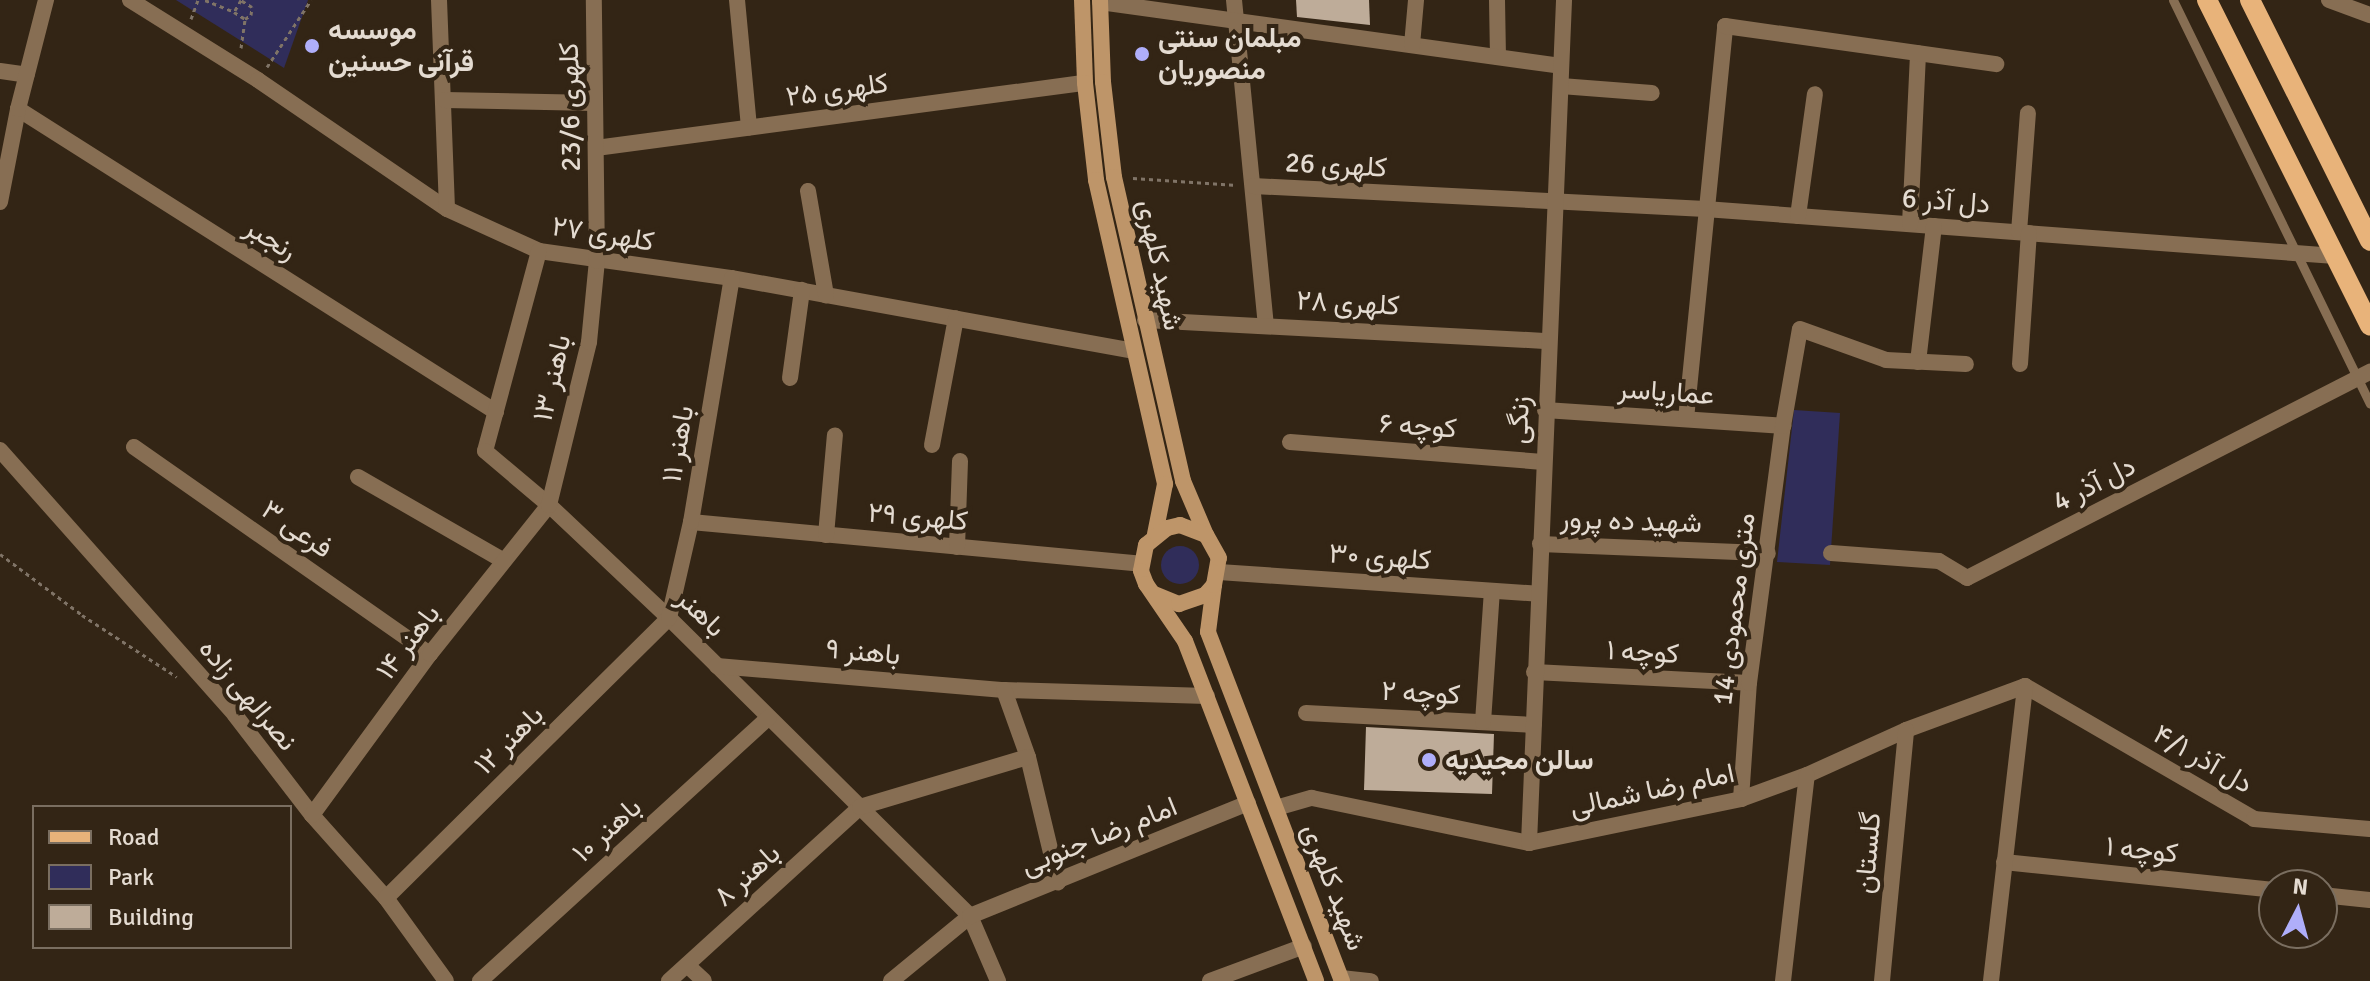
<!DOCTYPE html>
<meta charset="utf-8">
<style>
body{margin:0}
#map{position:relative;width:2370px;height:981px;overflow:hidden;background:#332515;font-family:Signika,Vazirmatn,sans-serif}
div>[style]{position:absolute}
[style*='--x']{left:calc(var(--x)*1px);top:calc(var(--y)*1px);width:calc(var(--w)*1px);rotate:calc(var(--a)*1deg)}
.green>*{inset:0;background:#302d5a}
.round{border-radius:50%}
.building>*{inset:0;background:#beac99}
.path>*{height:3px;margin-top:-1.5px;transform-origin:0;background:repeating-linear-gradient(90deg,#807467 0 4px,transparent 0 8px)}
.service>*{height:9px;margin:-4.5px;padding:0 4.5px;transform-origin:4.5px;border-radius:4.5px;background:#876e53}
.minor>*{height:16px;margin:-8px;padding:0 8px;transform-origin:8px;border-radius:8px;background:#876e53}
.secondary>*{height:16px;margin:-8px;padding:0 8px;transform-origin:8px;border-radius:8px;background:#be9569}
.primary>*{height:20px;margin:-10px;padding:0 10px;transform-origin:10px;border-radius:10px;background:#e8b37a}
.dots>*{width:22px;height:22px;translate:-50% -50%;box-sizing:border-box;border:4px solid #332515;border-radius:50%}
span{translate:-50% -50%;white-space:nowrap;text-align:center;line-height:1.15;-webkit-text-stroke:8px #332515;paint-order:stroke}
.poi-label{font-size:28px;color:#e4dbd1;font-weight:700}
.left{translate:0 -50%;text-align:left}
.street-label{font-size:28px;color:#e4dbd1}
.legend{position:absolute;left:32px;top:805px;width:260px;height:144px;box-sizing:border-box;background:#332515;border:2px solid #7a6e60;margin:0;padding:10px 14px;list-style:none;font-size:24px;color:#e4dbd1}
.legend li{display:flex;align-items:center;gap:16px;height:40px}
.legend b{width:40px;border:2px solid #7a6e60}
.north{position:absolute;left:2258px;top:869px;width:80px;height:80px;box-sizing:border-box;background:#332515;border:2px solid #7a6e60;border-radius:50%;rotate:6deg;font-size:22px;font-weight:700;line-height:32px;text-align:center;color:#e4dbd1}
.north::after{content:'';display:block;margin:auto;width:28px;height:36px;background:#afaefa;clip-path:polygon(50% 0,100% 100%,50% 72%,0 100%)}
</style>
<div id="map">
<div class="green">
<div style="clip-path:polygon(176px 0,308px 0,284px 68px)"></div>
<div style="clip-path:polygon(1794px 410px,1840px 413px,1830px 565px,1777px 562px)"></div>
<div class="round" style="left:1161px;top:546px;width:38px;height:38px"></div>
</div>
<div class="building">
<div style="clip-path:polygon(1296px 0,1369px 0,1370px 25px,1297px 17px)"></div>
<div style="clip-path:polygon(1366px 727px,1494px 734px,1492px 794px,1364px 790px)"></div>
</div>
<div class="path">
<div style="--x:205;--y:0;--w:31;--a:22"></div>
<div style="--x:191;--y:19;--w:20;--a:-70"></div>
<div style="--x:241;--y:48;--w:29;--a:-82"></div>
<div style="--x:245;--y:19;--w:7;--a:-34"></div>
<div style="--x:251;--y:15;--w:8;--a:-83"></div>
<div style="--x:252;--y:7;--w:13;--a:-148"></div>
<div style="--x:241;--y:0;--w:14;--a:120"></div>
<div style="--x:234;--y:12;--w:13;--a:32"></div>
<div style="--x:267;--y:67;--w:80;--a:-56.7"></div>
<div style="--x:1133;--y:178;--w:104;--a:3.9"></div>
<div style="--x:0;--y:554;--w:102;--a:36.6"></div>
<div style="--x:82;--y:615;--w:113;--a:33.1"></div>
</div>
<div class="service">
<div style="--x:2173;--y:0;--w:449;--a:64"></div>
</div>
<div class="minor">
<div style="--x:130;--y:0;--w:151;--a:32"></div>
<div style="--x:258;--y:80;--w:229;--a:34.3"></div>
<div style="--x:447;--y:209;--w:101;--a:24.5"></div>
<div style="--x:539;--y:251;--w:195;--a:8"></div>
<div style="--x:732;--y:278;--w:408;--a:10.3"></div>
<div style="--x:439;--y:0;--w:209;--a:87.8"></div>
<div style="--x:737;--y:0;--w:128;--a:84.6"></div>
<div style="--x:1234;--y:0;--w:327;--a:84.4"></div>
<div style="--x:1497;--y:0;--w:57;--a:89"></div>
<div style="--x:2329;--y:0;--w:44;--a:20.1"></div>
<div style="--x:1100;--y:2;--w:465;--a:7.9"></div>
<div style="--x:1412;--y:45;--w:45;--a:-84.9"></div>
<div style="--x:0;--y:71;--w:27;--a:8"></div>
<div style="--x:1561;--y:86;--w:91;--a:4.4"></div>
<div style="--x:445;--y:100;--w:150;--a:1.1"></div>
<div style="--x:18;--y:109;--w:566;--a:32.37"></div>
<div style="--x:596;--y:148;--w:493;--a:-7.6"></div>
<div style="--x:1253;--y:186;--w:453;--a:2.9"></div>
<div style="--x:1705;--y:209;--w:632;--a:4.27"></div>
<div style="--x:808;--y:191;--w:106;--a:80.2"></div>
<div style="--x:0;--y:202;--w:95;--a:-79"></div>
<div style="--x:18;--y:109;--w:113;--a:-75.6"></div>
<div style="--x:1798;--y:216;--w:123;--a:-82.1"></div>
<div style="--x:1910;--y:224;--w:171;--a:-87.3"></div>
<div style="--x:2019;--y:232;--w:119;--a:-85.7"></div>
<div style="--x:539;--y:251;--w:207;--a:105.1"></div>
<div style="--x:485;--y:451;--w:84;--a:40.2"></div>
<div style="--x:549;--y:505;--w:165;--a:43.3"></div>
<div style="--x:669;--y:618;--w:424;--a:44.7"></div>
<div style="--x:970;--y:916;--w:71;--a:66.7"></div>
<div style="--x:1145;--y:320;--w:404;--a:3"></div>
<div style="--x:1918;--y:362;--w:137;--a:-83.3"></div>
<div style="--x:2020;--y:364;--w:131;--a:-86.1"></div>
<div style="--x:790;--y:378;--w:89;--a:-82.2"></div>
<div style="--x:1545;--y:410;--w:239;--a:3.8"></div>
<div style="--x:1686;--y:419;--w:395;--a:-84.3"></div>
<div style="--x:1725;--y:26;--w:274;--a:8"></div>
<div style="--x:1290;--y:442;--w:254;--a:4.5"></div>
<div style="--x:932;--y:445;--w:129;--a:-79.3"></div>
<div style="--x:134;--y:447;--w:361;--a:35"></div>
<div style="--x:0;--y:450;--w:354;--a:48.4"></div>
<div style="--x:235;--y:715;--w:126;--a:52.4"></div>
<div style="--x:312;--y:815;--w:111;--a:48.3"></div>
<div style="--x:386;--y:898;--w:102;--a:54.1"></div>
<div style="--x:358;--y:477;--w:168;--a:29.9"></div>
<div style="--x:691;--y:522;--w:452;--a:5.3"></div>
<div style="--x:826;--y:535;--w:100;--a:-84.9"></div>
<div style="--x:1540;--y:544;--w:228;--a:2.3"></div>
<div style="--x:957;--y:547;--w:86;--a:-88"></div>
<div style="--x:1831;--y:553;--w:108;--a:4.2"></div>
<div style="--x:1939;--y:561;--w:33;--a:31"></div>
<div style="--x:1967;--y:578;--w:453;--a:-27.1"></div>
<div style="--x:1219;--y:572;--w:320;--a:3.9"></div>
<div style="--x:717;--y:666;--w:288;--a:4.8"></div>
<div style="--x:1004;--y:690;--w:203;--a:1.7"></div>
<div style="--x:1534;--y:672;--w:215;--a:2.9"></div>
<div style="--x:2025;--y:686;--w:265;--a:30.1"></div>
<div style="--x:2254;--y:819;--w:116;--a:4.9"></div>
<div style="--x:1004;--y:690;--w:71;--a:70.3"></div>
<div style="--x:1028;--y:757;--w:129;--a:76.5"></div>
<div style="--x:1306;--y:713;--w:228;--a:3"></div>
<div style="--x:1483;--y:722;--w:131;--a:-86.1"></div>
<div style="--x:1741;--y:799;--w:116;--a:-86.1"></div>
<div style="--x:1749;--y:683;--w:259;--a:-82.5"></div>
<div style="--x:1783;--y:426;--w:98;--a:-80.1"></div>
<div style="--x:1800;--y:329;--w:91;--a:19.8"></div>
<div style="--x:1886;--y:360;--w:80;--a:2.9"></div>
<div style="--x:1276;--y:808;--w:37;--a:-16"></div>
<div style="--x:1312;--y:798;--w:222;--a:11.7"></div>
<div style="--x:1529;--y:843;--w:217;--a:-11.7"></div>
<div style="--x:1741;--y:799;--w:70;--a:-20"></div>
<div style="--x:1807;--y:775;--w:109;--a:-24.4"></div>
<div style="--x:1906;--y:730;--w:127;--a:-20.3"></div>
<div style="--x:312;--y:815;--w:200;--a:-53.8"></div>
<div style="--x:430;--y:654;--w:191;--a:-51.4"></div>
<div style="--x:549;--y:505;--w:168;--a:-76.2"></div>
<div style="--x:589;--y:342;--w:81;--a:-84.4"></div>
<div style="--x:597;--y:261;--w:261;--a:-90.7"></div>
<div style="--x:1529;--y:843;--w:844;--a:-87.62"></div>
<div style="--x:2004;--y:862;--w:271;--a:5.9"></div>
<div style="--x:2322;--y:895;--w:48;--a:5.9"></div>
<div style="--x:386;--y:898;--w:398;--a:-44.7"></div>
<div style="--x:669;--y:618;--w:98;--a:-77.1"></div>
<div style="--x:691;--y:522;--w:247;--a:-80.5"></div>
<div style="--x:687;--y:965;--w:23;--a:43"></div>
<div style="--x:1341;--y:978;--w:30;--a:6"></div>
<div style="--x:480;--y:981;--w:391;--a:-42.4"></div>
<div style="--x:669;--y:981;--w:258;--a:-42.3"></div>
<div style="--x:860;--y:807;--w:175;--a:-16.6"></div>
<div style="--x:891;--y:981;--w:102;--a:-39.4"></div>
<div style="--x:970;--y:916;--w:300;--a:-22.1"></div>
<div style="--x:1210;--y:981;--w:100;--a:-20.4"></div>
<div style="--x:1783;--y:981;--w:207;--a:-83.4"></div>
<div style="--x:1882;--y:981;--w:252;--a:-84.5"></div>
<div style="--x:1991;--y:981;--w:297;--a:-83.4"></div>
</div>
<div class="secondary">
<div style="--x:1082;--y:0;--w:83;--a:87.9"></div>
<div style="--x:1085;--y:83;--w:98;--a:83.5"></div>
<div style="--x:1096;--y:180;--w:312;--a:77.2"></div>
<div style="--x:1165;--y:484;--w:51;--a:101.3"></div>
<div style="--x:1100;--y:0;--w:82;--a:87.9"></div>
<div style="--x:1103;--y:82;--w:96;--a:83.4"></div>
<div style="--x:1114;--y:177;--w:312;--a:77.2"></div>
<div style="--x:1183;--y:481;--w:59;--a:66.9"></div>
<div style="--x:1214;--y:585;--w:47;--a:97.3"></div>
<div style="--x:1208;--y:632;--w:374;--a:69"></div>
<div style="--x:1154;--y:594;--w:27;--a:22"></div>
<div style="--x:1179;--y:604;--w:28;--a:-19"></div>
<div style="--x:1205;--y:595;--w:13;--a:-48"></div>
<div style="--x:1214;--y:585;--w:27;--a:-80"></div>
<div style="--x:1219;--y:558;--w:26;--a:-119"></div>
<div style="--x:1206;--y:535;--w:28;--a:-159"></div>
<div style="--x:1180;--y:525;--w:13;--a:167"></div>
<div style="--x:1167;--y:528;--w:27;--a:141"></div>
<div style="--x:1146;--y:545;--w:26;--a:101"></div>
<div style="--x:1141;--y:571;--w:14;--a:69"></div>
<div style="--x:1146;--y:584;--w:69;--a:55.6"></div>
<div style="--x:1185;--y:641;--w:364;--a:68.9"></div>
</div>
<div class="primary">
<div style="--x:2207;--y:0;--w:364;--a:63.4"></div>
<div style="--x:2250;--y:0;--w:269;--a:63.5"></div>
</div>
<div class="dots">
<div style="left:312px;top:46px;background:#afaefa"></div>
<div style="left:1142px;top:54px;background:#afaefa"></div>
<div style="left:1429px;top:760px;background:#afaefa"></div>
</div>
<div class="poi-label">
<span class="left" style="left:328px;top:46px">موسسه<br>قرآنی حسنین</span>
<span class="left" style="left:1158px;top:54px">مبلمان سنتی<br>منصوریان</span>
<span class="left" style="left:1445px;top:760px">سالن مجیدیه</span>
</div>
<div class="street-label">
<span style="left:837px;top:90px;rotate:-8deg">کلهری ۲۵</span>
<span style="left:570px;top:107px;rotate:-91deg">کلهری 23/6</span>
<span style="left:1336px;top:165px;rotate:3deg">کلهری 26</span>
<span style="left:1946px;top:201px;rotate:4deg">دل آذر 6</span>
<span style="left:603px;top:234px;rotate:9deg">کلهری ۲۷</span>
<span style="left:271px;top:239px;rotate:32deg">رنجبر</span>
<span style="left:1160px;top:265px;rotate:78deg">شهید کلهری</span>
<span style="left:1348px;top:303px;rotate:3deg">کلهری ۲۸</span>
<span style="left:552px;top:378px;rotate:-77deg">باهنر ۱۳</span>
<span style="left:1666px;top:392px;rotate:4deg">عماریاسر</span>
<span style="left:1519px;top:420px;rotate:-87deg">زنگی</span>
<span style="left:1418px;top:426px;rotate:4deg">۶ کوچه</span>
<span style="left:678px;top:444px;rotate:-80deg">باهنر ۱۱</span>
<span style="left:2094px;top:484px;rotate:-27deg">دل آذر 4</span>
<span style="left:918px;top:517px;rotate:5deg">کلهری ۲۹</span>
<span style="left:1631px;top:521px;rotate:2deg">شهید ده پرور</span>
<span style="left:297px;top:529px;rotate:35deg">فرعی ۳</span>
<span style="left:1380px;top:557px;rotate:4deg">کلهری ۳۰</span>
<span style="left:1734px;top:609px;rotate:-83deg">14 متری محمودی</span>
<span style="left:701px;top:613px;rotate:44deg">باهنر</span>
<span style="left:408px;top:642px;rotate:-53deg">باهنر ۱۴</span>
<span style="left:863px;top:652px;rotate:5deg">باهنر ۹</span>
<span style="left:1643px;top:652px;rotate:3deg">۱ کوچه</span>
<span style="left:1421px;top:693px;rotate:3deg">۲ کوچه</span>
<span style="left:248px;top:695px;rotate:50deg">نصرالهی زاده</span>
<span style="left:509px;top:740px;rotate:-45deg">باهنر ۱۲</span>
<span style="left:2203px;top:759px;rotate:30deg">دل آذر ۴/۱</span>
<span style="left:1652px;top:790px;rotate:-12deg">امام رضا شمالی</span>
<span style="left:607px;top:830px;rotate:-42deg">باهنر ۱۰</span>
<span style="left:1099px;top:836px;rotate:-22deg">امام رضا جنوبی</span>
<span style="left:2142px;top:850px;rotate:6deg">کوچه ۱</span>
<span style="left:1868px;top:853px;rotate:-85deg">گلستان</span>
<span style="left:747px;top:875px;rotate:-42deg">باهنر ۸</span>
<span style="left:1334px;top:887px;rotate:69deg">شهید کلهری</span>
</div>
<ul class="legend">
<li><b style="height:10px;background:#e8b37a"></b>Road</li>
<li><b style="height:22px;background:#302d5a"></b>Park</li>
<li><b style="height:22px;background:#beac99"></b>Building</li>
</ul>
<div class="north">N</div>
</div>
